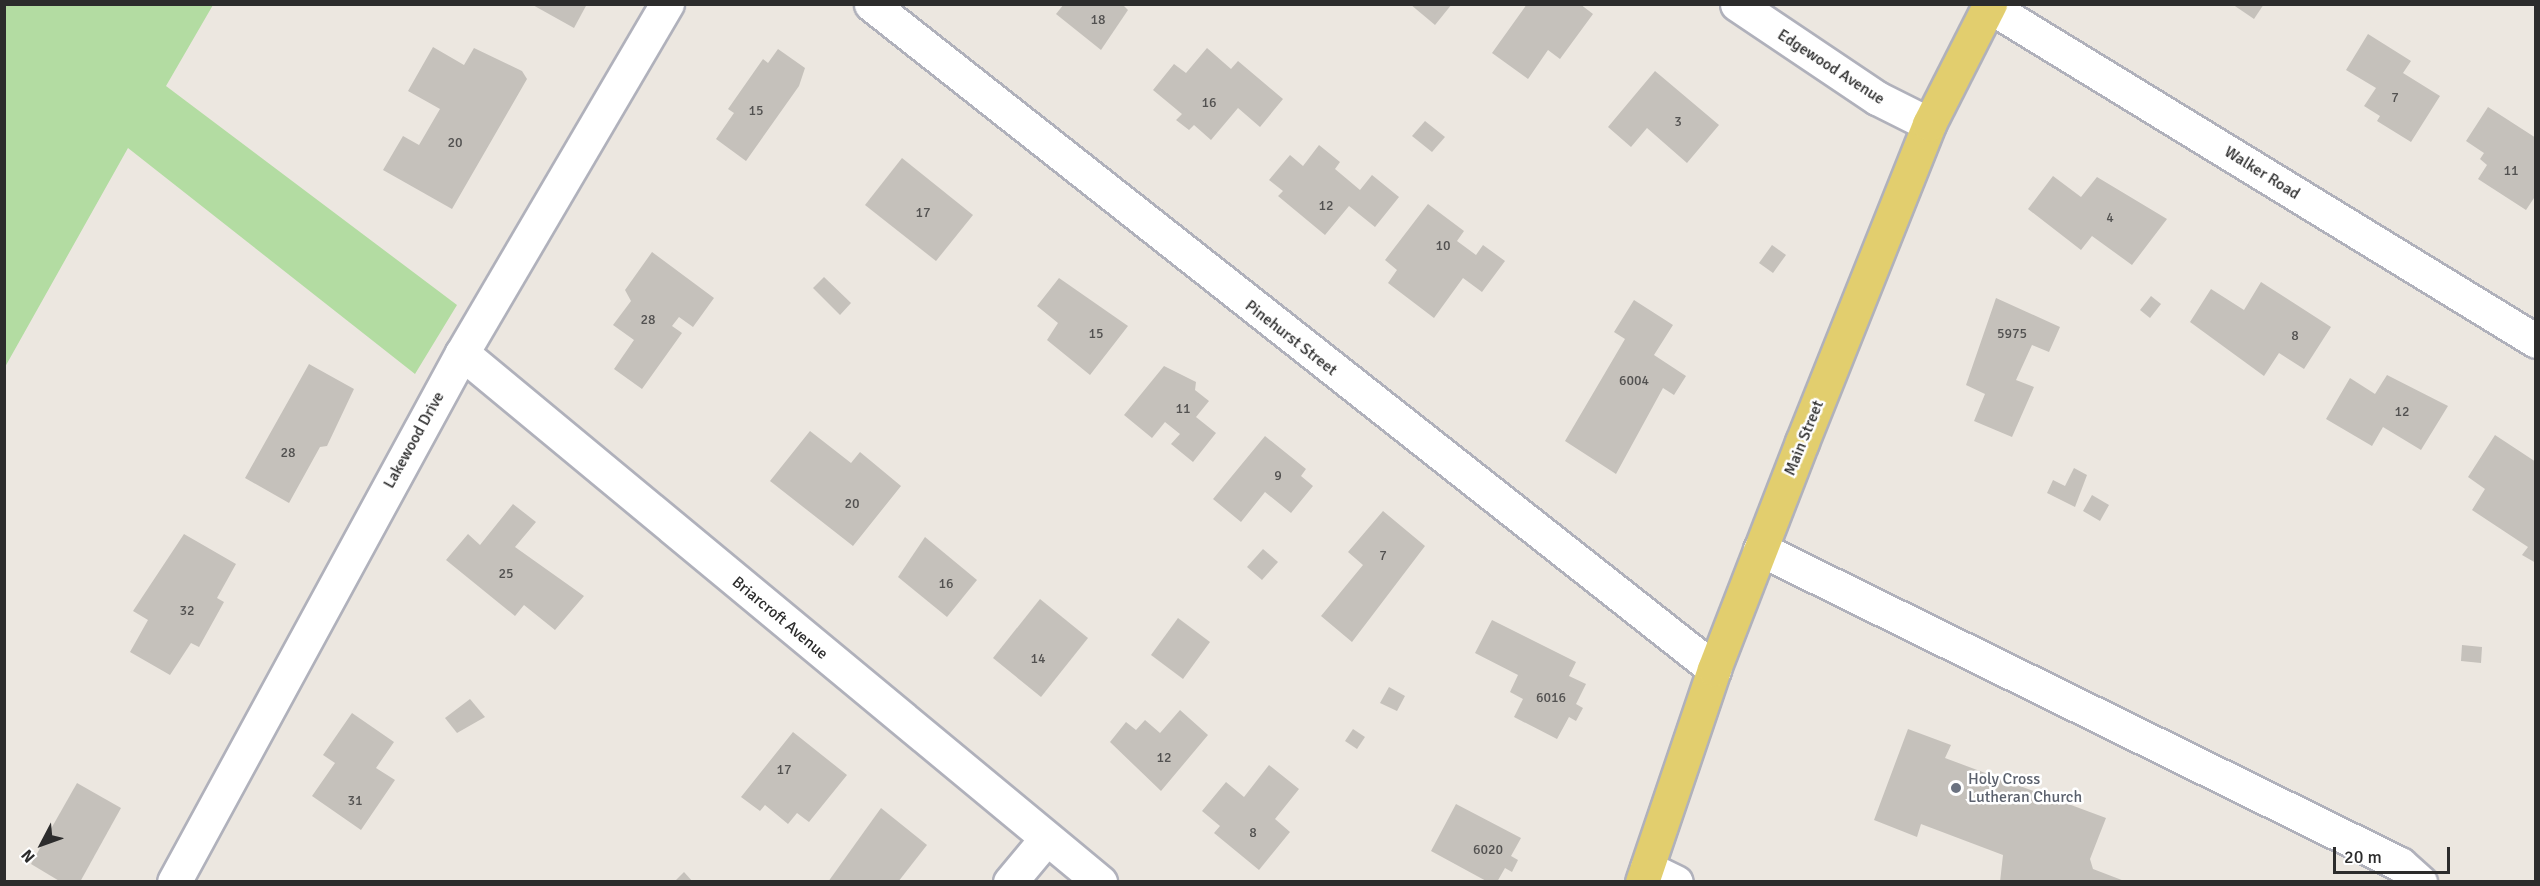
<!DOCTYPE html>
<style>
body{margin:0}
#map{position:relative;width:2540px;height:886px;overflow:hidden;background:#ece7e0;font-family:Signika,sans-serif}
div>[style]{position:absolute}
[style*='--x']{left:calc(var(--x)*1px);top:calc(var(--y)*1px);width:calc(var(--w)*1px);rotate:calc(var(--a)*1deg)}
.green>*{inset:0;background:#b3dca2}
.building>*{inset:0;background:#c5c1bb}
.roads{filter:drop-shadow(2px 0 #b0b1bb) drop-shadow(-2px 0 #b0b1bb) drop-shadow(0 2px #b0b1bb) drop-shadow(0 -2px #b0b1bb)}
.minor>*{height:33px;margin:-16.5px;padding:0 16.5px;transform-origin:16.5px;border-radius:16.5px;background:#fff}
.major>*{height:33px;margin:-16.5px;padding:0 16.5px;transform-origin:16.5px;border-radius:16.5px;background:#e2ce6e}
.dots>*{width:16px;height:16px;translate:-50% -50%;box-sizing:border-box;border:3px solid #fff;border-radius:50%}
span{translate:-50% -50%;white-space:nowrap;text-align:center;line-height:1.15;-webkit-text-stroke:5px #fff;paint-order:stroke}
.number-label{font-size:14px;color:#525150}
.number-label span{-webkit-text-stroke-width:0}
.street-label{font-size:16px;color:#2c2c2c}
.worship-label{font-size:16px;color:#5b616d}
.left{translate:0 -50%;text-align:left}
.frame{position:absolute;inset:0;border:6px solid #2c2c2c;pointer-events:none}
.north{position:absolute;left:12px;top:814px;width:60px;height:60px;-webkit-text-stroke:4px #fff;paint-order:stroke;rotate:229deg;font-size:16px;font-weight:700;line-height:24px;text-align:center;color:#2c2c2c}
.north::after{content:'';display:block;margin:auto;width:21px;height:27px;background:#2c2c2c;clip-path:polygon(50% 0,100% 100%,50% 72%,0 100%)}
.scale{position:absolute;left:2333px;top:847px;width:117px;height:27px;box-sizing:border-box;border:3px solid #2c2c2c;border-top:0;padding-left:8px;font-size:18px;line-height:21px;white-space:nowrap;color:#2c2c2c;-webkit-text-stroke:4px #fff;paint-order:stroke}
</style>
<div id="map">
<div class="green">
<div style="clip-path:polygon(5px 4px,213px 5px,166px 86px,457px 305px,415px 374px,128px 148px,5px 367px)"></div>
</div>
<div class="building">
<div style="clip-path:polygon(531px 4px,587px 4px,574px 28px)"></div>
<div style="clip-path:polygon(1064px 4px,1122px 4px,1128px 10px,1101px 50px,1056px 14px)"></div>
<div style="clip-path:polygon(1410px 4px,1452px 4px,1435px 25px)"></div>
<div style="clip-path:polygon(1527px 4px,1580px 4px,1593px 14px,1560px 59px,1548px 50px,1528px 79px,1492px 53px)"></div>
<div style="clip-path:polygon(2232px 4px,2264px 4px,2254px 19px)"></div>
<div style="clip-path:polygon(2368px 34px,2411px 61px,2403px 73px,2440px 96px,2411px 142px,2377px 121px,2380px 116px,2364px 106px,2376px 88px,2346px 70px)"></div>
<div style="clip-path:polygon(433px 47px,464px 65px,474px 48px,522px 71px,527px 79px,452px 209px,383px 170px,403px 136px,419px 145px,440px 109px,408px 91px)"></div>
<div style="clip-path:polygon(1207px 48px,1231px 69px,1238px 61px,1283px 99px,1260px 127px,1238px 108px,1211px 140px,1194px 125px,1189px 130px,1176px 120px,1182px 114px,1153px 90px,1174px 64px,1186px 73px)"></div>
<div style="clip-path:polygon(778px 49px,805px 68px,799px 86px,746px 161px,716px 139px,734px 113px,728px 109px,763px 59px,768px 63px)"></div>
<div style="clip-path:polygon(1655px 71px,1719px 125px,1687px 163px,1647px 128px,1631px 147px,1608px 127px)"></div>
<div style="clip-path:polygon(2488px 107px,2536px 138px,2536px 195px,2526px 210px,2478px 179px,2487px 165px,2480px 159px,2484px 153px,2466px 141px)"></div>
<div style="clip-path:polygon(1425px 121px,1445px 137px,1432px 152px,1412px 136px)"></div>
<div style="clip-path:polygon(1319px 145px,1340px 162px,1335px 169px,1360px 190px,1372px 175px,1399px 197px,1375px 227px,1349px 206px,1325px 235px,1278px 196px,1283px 191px,1269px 180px,1290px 155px,1303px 166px)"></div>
<div style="clip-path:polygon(902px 158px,973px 215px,936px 261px,865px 205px)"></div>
<div style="clip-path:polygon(2053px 176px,2081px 197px,2097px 177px,2167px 219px,2132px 265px,2092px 236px,2081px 250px,2028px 209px)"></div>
<div style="clip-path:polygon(1428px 204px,1464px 231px,1457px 241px,1476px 255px,1483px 245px,1505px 261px,1482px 292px,1463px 278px,1434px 318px,1388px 283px,1397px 270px,1385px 260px)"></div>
<div style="clip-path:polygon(1772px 245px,1786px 255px,1773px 273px,1759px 263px)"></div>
<div style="clip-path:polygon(652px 252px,714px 298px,693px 327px,679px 317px,672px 326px,682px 333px,642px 389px,614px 369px,634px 340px,613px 325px,631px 301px,625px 290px)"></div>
<div style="clip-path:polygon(824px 277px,851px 303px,840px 315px,813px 288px)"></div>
<div style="clip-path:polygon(1059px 278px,1128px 326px,1090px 375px,1047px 340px,1058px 323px,1037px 306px)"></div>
<div style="clip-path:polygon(2261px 282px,2331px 327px,2304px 369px,2279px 353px,2264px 376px,2190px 322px,2211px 289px,2244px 310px)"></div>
<div style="clip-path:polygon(2151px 296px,2161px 304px,2150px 318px,2140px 310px)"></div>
<div style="clip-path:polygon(1996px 298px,2060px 327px,2049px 352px,2032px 345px,2016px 380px,2034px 387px,2012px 437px,1974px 421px,1985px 394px,1966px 385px)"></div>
<div style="clip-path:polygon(1634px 300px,1673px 325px,1654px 355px,1686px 376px,1674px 395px,1663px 388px,1616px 474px,1565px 441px,1625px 339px,1614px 332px)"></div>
<div style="clip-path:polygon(309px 364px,354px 389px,327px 446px,320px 447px,289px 503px,245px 478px)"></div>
<div style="clip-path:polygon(1164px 366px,1196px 382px,1195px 390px,1209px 401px,1196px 417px,1216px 433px,1193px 462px,1171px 444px,1180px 434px,1165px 422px,1152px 438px,1124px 415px)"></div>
<div style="clip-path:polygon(2387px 375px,2448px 406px,2421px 450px,2383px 427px,2372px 446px,2326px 419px,2350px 378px,2375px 394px)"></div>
<div style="clip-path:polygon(810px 431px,851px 463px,860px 452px,901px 486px,853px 546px,770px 481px)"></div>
<div style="clip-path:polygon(2495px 435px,2536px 462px,2536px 563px,2522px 555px,2528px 547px,2472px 510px,2485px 489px,2468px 477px)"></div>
<div style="clip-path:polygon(1265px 436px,1306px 469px,1301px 476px,1313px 486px,1291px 513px,1265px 492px,1241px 522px,1213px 499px)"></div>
<div style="clip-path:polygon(2074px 468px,2087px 475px,2075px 507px,2047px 493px,2053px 480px,2065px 486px)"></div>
<div style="clip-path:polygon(2092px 495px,2109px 505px,2100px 521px,2083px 511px)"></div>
<div style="clip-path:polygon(513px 504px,536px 522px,515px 547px,584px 596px,555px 630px,524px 605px,515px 616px,446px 560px,468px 534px,480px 545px)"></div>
<div style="clip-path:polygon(1383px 511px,1425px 546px,1352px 642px,1321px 616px,1363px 565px,1348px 552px)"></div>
<div style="clip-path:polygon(184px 534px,236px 564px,217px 598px,224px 602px,199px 647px,191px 643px,170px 675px,130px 652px,148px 620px,133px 611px)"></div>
<div style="clip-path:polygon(925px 537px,977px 580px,947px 617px,898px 577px)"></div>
<div style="clip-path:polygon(1263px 549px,1278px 562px,1262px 580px,1247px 567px)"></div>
<div style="clip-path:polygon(1040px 599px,1088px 638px,1041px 697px,993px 658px)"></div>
<div style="clip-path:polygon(1178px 618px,1210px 642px,1183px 679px,1151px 655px)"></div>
<div style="clip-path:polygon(1492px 620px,1576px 662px,1569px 676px,1586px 684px,1576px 704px,1583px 708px,1576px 721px,1569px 717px,1557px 739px,1514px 717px,1523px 699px,1510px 692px,1518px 675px,1475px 653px)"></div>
<div style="clip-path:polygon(2462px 645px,2482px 647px,2481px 663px,2461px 661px)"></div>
<div style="clip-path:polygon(1389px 687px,1405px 696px,1397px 711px,1380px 703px)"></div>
<div style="clip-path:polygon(470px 699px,485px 717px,457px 733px,445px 718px)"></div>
<div style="clip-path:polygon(1180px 710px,1208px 735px,1161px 791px,1110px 742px,1126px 722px,1136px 730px,1145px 720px,1160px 733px)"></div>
<div style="clip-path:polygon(352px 713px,394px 742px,376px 768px,395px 780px,361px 830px,312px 796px,335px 763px,323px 755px)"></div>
<div style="clip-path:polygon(1353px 729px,1365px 737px,1357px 749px,1345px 741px)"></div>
<div style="clip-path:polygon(1908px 729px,1951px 745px,1945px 758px,2106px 818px,2090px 859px,2093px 869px,2127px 882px,2000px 882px,2003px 855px,1921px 824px,1917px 837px,1874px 820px)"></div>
<div style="clip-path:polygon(793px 732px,847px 775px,809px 822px,797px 813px,788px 824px,765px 805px,760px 811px,741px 797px)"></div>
<div style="clip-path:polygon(1269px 765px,1299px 789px,1275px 819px,1290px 832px,1259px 870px,1214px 833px,1220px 826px,1202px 811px,1226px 782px,1244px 797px)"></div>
<div style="clip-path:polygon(77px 783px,121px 808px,80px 882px,61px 882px,31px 864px)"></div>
<div style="clip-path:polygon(1456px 804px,1521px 838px,1511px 856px,1518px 860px,1512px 872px,1505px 868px,1497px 882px,1488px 882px,1431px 851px)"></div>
<div style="clip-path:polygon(881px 808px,927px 845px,898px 882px,828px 882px)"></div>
<div style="clip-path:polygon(684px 872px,693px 882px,674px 882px)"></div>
</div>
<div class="roads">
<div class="minor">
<div style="--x:871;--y:4;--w:1074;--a:38.27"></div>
<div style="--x:1737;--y:4;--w:169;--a:33.9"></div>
<div style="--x:1877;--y:98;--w:58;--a:26.6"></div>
<div style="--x:1989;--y:6;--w:641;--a:31.48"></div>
<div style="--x:462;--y:353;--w:829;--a:39.66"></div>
<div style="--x:1760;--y:549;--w:713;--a:26.21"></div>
<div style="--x:2400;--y:864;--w:27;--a:42"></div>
<div style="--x:1647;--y:868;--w:32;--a:26"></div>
<div style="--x:174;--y:882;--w:602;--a:-61.44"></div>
<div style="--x:462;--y:353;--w:405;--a:-59.6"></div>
<div style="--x:1010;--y:882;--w:56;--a:-50.1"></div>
</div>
<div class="major">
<div style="--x:1642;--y:882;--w:225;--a:-71.3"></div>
<div style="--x:1714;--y:669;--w:243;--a:-68.8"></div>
<div style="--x:1802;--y:442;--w:342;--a:-68.2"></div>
<div style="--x:1929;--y:124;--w:135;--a:-63.1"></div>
</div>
</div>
<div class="dots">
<div style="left:1956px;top:788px;background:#6b7280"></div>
</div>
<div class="number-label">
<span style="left:1098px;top:20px">18</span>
<span style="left:2395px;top:98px">7</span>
<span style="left:1209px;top:103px">16</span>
<span style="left:756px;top:111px">15</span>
<span style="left:1678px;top:122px">3</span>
<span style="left:455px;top:143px">20</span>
<span style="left:2511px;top:171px">11</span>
<span style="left:1326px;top:206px">12</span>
<span style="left:923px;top:213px">17</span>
<span style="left:2110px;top:218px">4</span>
<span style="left:1443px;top:246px">10</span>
<span style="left:648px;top:320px">28</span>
<span style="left:1096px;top:334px">15</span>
<span style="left:2012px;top:334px">5975</span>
<span style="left:2295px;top:336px">8</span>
<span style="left:1634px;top:381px">6004</span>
<span style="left:1183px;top:409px">11</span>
<span style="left:2402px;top:412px">12</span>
<span style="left:288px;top:453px">28</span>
<span style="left:1278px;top:476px">9</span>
<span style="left:852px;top:504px">20</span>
<span style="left:1383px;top:556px">7</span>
<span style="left:506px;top:574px">25</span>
<span style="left:946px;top:584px">16</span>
<span style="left:187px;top:611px">32</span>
<span style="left:1038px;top:659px">14</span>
<span style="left:1551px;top:698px">6016</span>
<span style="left:1164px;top:758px">12</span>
<span style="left:784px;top:770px">17</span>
<span style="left:355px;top:801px">31</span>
<span style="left:1253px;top:833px">8</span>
<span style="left:1488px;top:850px">6020</span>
</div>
<div class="street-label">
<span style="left:1831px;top:67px;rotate:33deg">Edgewood Avenue</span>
<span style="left:2262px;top:173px;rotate:32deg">Walker Road</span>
<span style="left:1291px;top:338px;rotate:38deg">Pinehurst Street</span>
<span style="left:1804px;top:438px;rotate:-68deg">Main Street</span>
<span style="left:414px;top:440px;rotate:-61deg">Lakewood Drive</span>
<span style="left:780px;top:618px;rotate:40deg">Briarcroft Avenue</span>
</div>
<div class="worship-label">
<span class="left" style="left:1968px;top:788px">Holy Cross<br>Lutheran Church</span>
</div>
<div class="frame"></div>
<div class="north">N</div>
<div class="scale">20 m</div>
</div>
